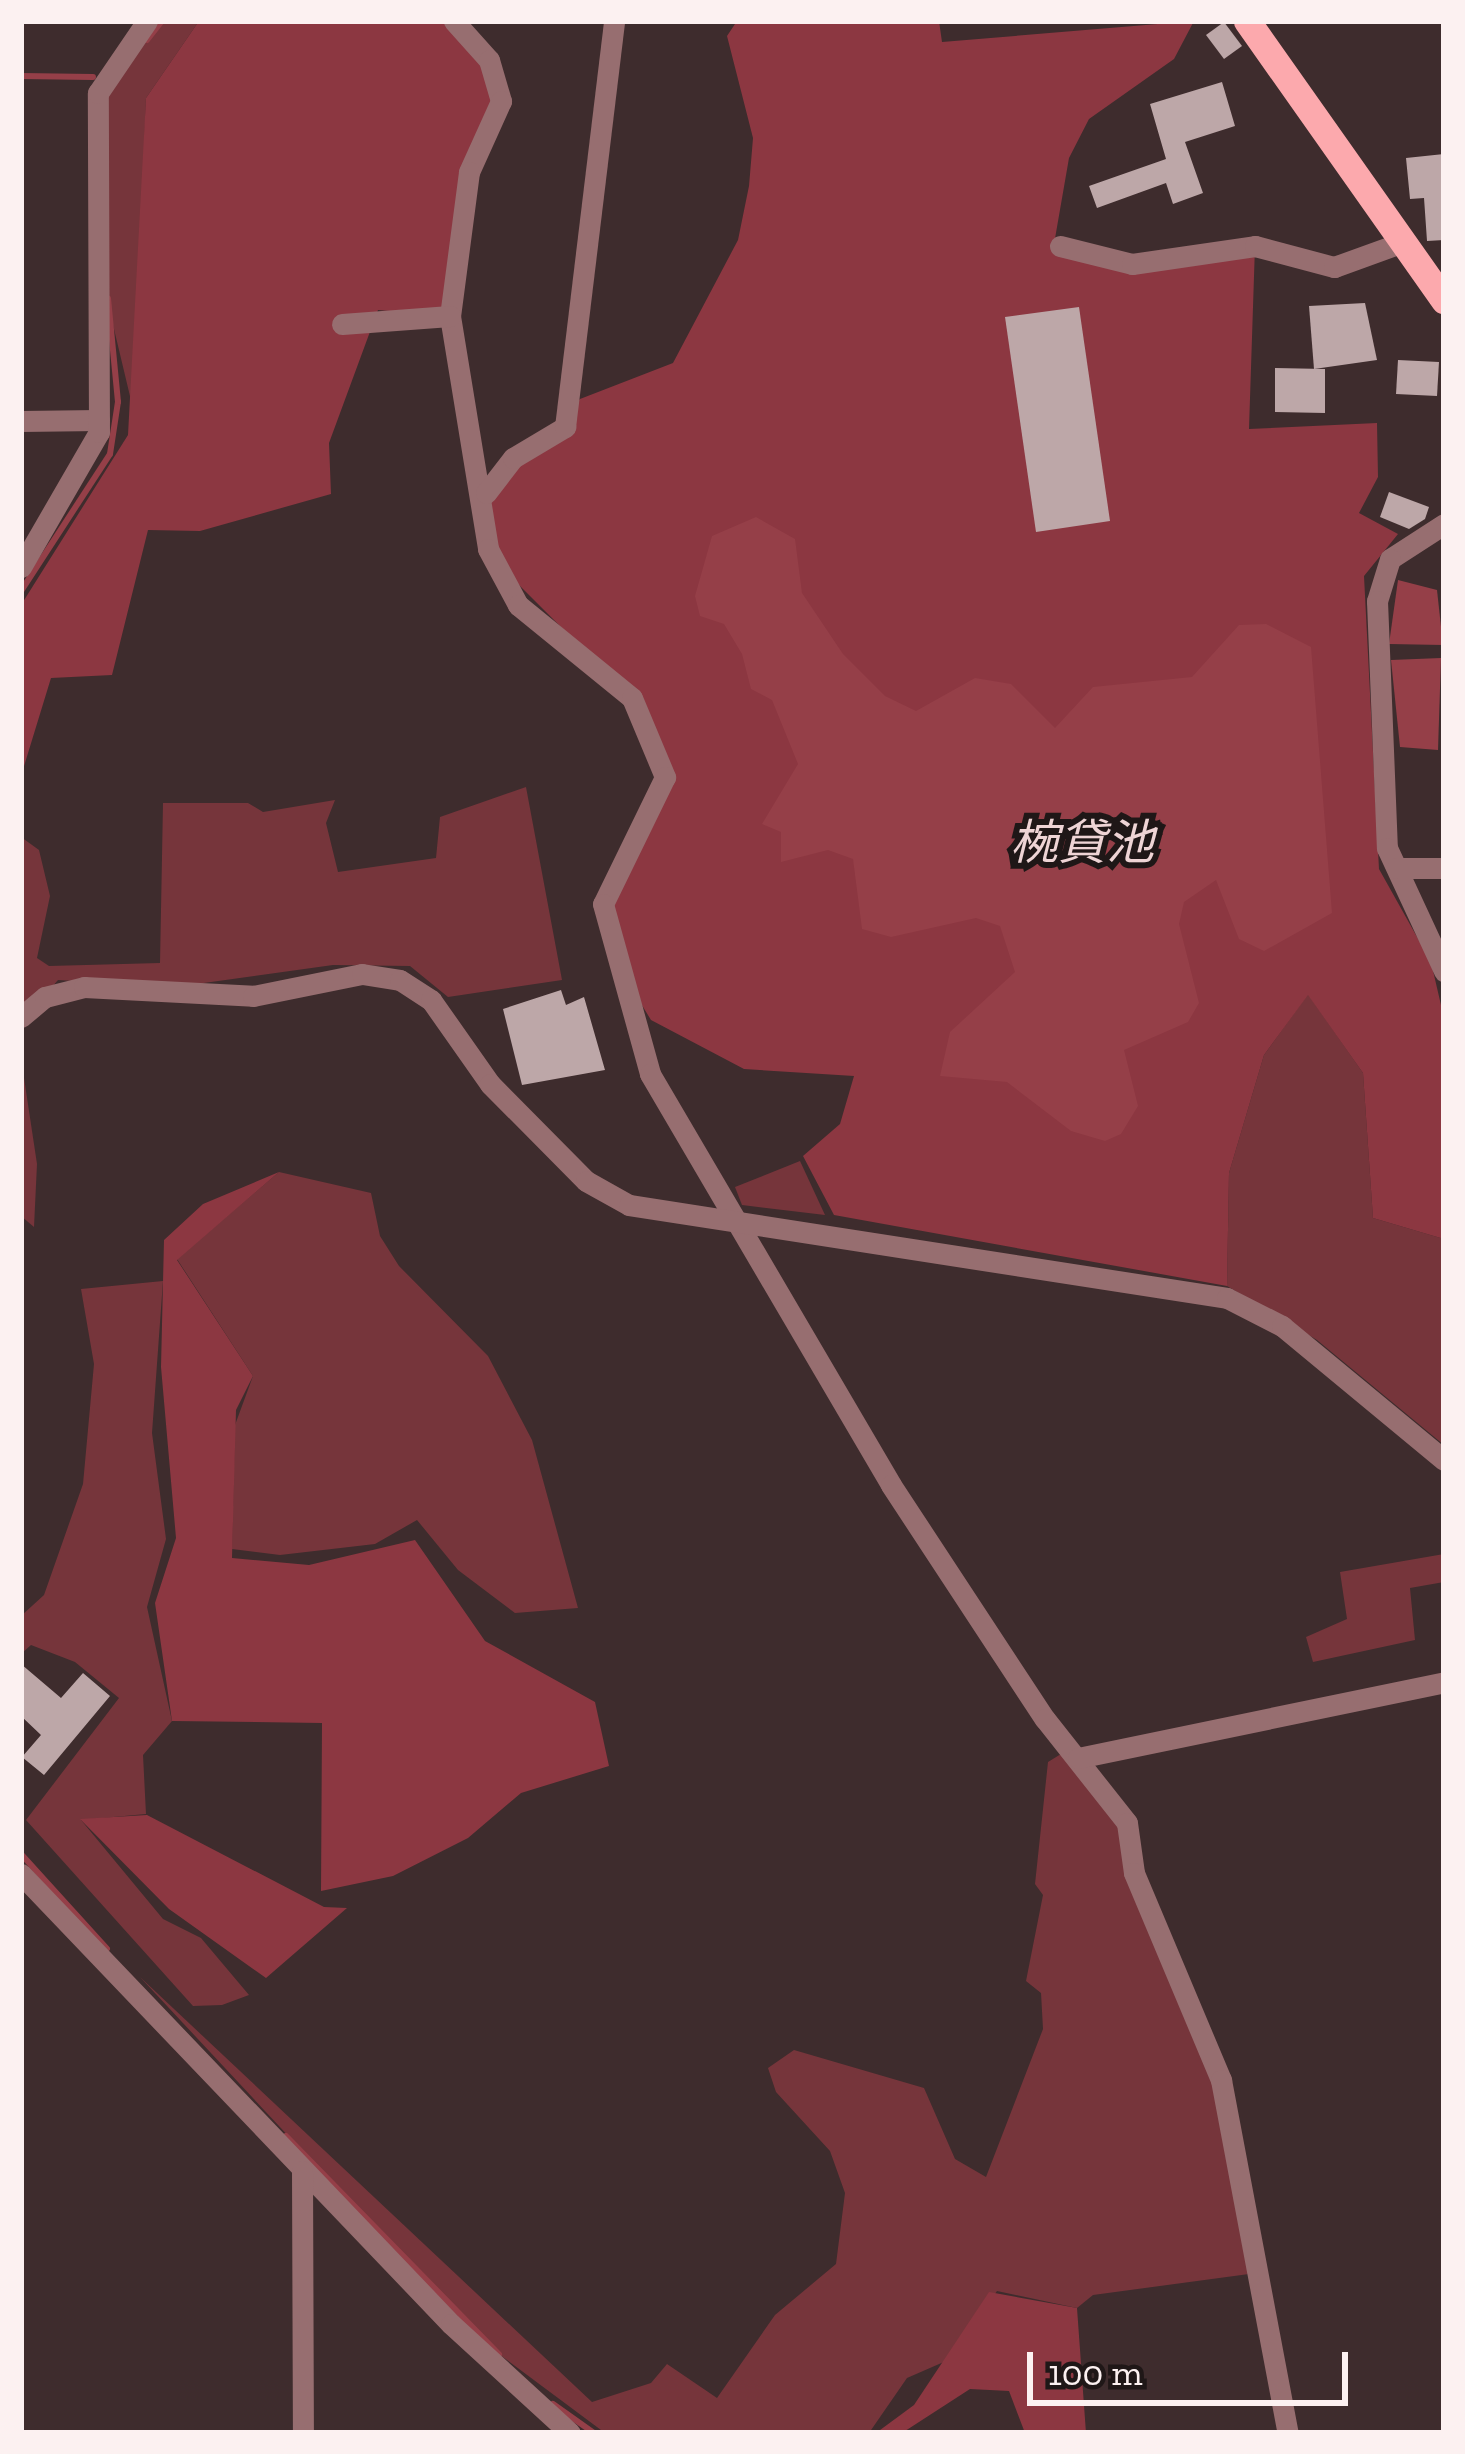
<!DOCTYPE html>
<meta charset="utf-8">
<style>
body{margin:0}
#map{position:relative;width:1465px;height:2454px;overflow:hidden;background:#3e2c2d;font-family:"Zilla Slab","Noto Sans JP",serif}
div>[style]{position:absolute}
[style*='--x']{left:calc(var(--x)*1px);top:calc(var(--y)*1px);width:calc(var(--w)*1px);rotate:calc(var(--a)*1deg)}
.green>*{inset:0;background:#76353b}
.forest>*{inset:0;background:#8c3741}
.water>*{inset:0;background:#953f48}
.stream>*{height:6px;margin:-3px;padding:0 3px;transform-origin:3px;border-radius:3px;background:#953f48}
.building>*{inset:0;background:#bda7a8}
.minor>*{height:21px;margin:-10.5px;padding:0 10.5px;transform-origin:10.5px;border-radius:10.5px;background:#976e70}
.major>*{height:27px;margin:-13.5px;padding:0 13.5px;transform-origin:13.5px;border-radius:13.5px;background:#fca9ad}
span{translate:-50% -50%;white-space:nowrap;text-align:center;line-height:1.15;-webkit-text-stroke:12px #1f1717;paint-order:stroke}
.water-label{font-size:48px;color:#eed4d5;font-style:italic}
.frame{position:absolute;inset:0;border:24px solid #fcf1f1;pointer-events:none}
.scale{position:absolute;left:1027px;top:2352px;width:321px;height:54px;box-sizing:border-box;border:6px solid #fcf1f1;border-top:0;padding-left:15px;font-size:36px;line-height:42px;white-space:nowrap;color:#fcf1f1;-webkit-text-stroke:9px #1f1717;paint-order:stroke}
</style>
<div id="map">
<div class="green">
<div style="clip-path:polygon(147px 21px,199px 21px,146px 98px,134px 413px,109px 308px,103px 85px)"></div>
<div style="clip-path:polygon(526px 787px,562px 980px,448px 997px,410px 966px,333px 965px,175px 987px,58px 980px,21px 1023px,21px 837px,39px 850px,50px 896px,37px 958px,49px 966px,160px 963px,163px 803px,248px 803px,263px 812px,335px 800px,326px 823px,338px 872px,436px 858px,440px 817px)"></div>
<div style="clip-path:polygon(1308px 994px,1363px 1073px,1373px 1218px,1444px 1239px,1444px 1445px,1317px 1340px,1227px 1286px,1229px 1173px,1264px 1055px)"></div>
<div style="clip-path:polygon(21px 1058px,37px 1164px,34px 1227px,21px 1216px)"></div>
<div style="clip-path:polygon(800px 1161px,825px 1215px,742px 1205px,735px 1187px)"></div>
<div style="clip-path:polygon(279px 1172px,371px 1193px,380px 1236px,399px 1266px,488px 1356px,532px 1440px,578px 1608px,515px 1613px,458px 1570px,417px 1520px,375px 1544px,280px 1555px,232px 1549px,235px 1425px,253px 1376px,177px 1259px)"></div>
<div style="clip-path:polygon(163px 1281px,152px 1433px,166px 1539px,147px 1607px,172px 1721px,143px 1755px,146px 1814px,81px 1820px,163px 1919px,201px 1938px,249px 1995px,222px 2005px,193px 2006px,26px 1820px,119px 1698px,75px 1662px,31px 1645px,21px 1654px,21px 1616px,44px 1595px,83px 1484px,94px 1364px,81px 1289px)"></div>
<div style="clip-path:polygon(1444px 1554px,1444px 1582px,1410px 1588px,1415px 1640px,1313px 1662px,1306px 1637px,1347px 1619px,1340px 1572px)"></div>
<div style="clip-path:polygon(1061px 1754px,1110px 1798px,1223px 2104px,1249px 2274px,1093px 2295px,1077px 2308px,997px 2291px,946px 2361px,907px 2378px,869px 2433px,605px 2433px,476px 2337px,140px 1977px,592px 2402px,651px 2383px,667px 2364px,717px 2398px,775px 2315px,836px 2264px,845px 2193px,830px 2151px,776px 2092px,768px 2068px,794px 2050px,924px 2088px,955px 2159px,986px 2177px,1043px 2029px,1041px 1993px,1026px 1981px,1043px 1895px,1035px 1884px,1048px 1762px)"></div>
</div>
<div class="forest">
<div style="clip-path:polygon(199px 21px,454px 21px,489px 60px,499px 106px,463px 180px,450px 316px,378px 310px,329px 443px,331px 494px,200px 531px,148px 530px,112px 675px,51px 678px,21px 776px,21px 605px,128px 435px,146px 98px)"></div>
<div style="clip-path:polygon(737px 21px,939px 21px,942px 42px,1194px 21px,1174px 59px,1089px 119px,1069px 158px,1053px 250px,1132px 264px,1255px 246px,1249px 429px,1377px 423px,1378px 477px,1359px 513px,1398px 534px,1364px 576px,1379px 869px,1431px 962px,1444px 1018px,1444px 1239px,1373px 1218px,1363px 1073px,1308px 995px,1264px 1055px,1229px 1173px,1227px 1286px,834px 1215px,803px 1156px,840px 1124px,854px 1076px,744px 1069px,651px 1020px,610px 953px,613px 897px,665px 777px,632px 698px,493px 559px,486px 493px,580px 399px,673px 363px,738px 240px,749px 186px,753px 138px,727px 36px)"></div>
<div style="clip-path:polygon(279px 1172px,177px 1260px,253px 1376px,236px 1410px,232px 1558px,309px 1565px,415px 1540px,485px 1641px,595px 1702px,609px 1766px,521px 1793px,468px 1838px,393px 1876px,321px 1891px,322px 1723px,172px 1721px,155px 1603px,176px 1538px,161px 1367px,164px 1240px,203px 1204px)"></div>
<div style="clip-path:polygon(147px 1815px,324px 1907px,347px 1908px,266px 1978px,169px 1909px,80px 1819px)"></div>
<div style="clip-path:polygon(989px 2292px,1077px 2308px,1086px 2433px,1025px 2433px,1009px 2391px,970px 2389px,902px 2433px,876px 2433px,914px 2405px)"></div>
</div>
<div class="water">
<div style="clip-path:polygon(756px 517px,795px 539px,802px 593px,843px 654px,885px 696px,916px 711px,975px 678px,1011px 684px,1055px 728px,1093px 687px,1192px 677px,1239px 625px,1266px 624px,1311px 647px,1332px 913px,1264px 951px,1239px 939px,1216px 880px,1184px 902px,1179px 924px,1199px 1003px,1188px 1022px,1124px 1050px,1138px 1106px,1121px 1134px,1105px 1141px,1071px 1131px,1007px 1082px,940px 1076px,950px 1032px,1015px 972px,1000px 926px,976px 918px,891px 937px,862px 929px,853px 859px,828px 850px,781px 862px,781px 832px,762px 824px,798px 764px,772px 700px,751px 689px,742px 654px,724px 624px,700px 616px,695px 596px,712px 536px)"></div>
<div style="clip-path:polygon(1398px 580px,1437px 590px,1443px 645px,1389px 644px)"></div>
<div style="clip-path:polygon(1441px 658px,1438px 750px,1400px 747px,1391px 660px)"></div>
</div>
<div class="stream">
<div style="--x:147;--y:40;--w:24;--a:-52"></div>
<div style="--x:21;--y:76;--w:72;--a:0.8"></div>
<div style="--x:21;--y:591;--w:163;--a:-57"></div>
<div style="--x:110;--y:454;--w:53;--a:-81.3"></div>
<div style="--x:118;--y:402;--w:104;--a:-95.5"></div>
<div style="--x:21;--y:1854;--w:128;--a:47.8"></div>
<div style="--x:286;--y:2136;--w:305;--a:45.7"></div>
<div style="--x:553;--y:2404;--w:50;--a:35.3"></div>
</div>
<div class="building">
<div style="clip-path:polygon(1224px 22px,1242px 46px,1224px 59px,1206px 35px)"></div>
<div style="clip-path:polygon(1222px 82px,1235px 126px,1185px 142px,1203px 193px,1173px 204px,1166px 183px,1097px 208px,1089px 186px,1166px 159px,1150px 104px)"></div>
<div style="clip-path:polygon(1444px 154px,1444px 240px,1427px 241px,1424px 198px,1410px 199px,1406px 158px)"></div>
<div style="clip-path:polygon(1365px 303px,1377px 360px,1314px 369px,1309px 306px)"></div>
<div style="clip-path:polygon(1079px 307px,1110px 521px,1036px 532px,1005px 317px)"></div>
<div style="clip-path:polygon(1398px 360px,1439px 362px,1437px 396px,1396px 394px)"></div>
<div style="clip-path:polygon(1275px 368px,1325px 369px,1325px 413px,1275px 412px)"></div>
<div style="clip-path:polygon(1389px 492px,1429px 507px,1425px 519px,1409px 529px,1380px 517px)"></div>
<div style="clip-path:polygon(561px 990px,566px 1005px,584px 997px,605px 1070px,522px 1085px,503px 1009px)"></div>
<div style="clip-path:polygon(21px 1664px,61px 1698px,83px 1673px,110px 1696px,44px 1775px,22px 1757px,41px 1735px,21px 1716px)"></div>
</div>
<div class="minor">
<div style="--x:454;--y:21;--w:52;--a:48.1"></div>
<div style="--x:489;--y:60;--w:43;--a:73.7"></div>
<div style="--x:501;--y:101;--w:78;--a:114.3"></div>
<div style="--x:469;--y:172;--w:145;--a:97.5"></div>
<div style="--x:450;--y:316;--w:236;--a:80.7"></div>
<div style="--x:488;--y:549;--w:64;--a:61.8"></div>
<div style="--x:518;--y:605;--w:147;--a:39.2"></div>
<div style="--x:632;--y:698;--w:86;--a:67.3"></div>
<div style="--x:665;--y:777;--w:141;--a:116"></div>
<div style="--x:603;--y:904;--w:176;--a:74.5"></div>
<div style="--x:650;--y:1074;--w:476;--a:59.6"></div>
<div style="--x:891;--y:1485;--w:280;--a:56.7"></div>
<div style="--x:1045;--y:1719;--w:132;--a:51.7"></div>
<div style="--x:1127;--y:1823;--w:50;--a:82"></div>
<div style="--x:1134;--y:1873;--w:225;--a:67.2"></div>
<div style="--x:1221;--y:2080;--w:359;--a:79.3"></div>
<div style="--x:1060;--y:246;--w:74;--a:14"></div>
<div style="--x:1132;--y:264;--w:124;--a:-8.3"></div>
<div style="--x:1255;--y:246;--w:82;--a:14.9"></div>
<div style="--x:1334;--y:267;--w:68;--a:-19.8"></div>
<div style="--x:342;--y:324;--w:108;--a:-4.2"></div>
<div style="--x:21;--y:421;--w:78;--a:-0.7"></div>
<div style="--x:486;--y:493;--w:44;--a:-52.4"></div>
<div style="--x:513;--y:458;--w:61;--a:-30.8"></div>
<div style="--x:565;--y:427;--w:409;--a:-83.1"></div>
<div style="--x:1444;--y:524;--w:64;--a:147.1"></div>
<div style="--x:1390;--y:559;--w:44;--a:107.2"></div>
<div style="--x:1377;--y:601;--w:247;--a:87.7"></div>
<div style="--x:1387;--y:848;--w:136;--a:65.1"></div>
<div style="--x:21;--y:567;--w:156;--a:-60"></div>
<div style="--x:99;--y:432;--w:339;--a:-90.2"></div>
<div style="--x:98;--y:93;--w:87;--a:-55.8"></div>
<div style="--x:1397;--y:868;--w:47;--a:0"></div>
<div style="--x:21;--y:1017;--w:31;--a:-40"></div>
<div style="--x:45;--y:997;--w:40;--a:-14.4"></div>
<div style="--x:84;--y:987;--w:169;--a:3"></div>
<div style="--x:253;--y:996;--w:111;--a:-11.4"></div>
<div style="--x:362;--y:974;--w:38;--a:9"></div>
<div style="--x:400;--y:980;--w:37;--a:33"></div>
<div style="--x:431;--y:1000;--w:103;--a:54.9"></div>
<div style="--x:490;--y:1084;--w:136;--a:45.3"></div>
<div style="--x:586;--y:1181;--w:49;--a:29.2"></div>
<div style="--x:629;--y:1205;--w:605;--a:8.84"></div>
<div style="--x:1227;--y:1298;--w:62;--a:27"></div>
<div style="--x:1282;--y:1326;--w:210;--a:39.6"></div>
<div style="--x:1078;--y:1758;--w:374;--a:-11.7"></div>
<div style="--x:21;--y:1874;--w:622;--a:46.3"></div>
<div style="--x:451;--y:2324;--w:161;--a:42.5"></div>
<div style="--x:302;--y:2171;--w:262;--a:89.8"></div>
</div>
<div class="major">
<div style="--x:1247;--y:21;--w:342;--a:54.8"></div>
</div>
<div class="water-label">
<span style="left:1082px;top:843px">椀貸池</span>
</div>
<div class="frame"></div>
<div class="scale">100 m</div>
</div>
